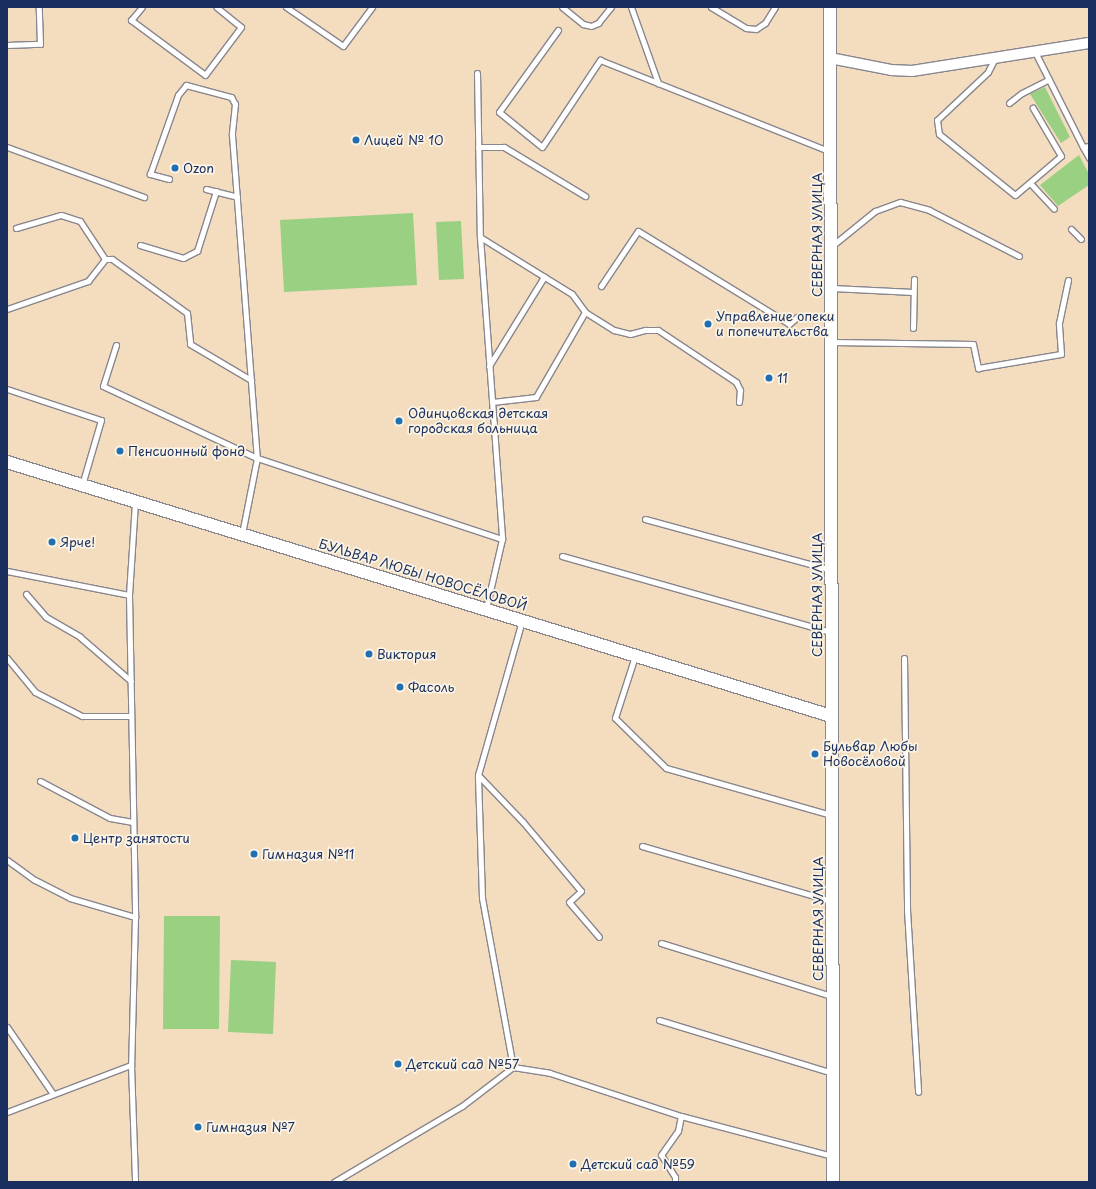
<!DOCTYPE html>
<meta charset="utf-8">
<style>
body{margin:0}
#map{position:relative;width:1096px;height:1189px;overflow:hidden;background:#f4dcbf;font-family:"Playpen Sans",sans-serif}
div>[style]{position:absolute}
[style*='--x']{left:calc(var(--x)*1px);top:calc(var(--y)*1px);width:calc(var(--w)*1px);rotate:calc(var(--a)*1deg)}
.green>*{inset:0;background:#99d082}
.roads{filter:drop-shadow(1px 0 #88868e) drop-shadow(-1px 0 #88868e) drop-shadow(0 1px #88868e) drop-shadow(0 -1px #88868e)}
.service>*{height:5px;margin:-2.5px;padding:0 2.5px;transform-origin:2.5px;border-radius:2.5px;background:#fff}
.minor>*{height:10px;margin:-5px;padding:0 5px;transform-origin:5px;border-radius:5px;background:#fff}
.tertiary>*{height:12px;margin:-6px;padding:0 6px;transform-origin:6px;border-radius:6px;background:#fff}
.dots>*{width:11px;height:11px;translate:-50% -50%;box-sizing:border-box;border:2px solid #fcf5e5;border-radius:50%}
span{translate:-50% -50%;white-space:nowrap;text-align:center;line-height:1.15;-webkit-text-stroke:3.5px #fcf5e5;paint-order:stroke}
.poi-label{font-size:13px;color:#1b2f5e}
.left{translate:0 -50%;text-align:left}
.street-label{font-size:13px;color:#1b2f5e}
.frame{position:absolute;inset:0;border:8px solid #1b2f5e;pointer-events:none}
</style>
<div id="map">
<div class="green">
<div style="clip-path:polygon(1045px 87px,1070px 137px,1061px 143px,1030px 94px)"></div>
<div style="clip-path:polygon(1079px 155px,1089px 174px,1089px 185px,1058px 206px,1040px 185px)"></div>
<div style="clip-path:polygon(413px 213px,417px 285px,284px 292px,280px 220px)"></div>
<div style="clip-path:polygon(461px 221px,464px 279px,439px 280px,436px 222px)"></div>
<div style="clip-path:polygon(164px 916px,220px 916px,219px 1029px,163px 1029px)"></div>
<div style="clip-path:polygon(231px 960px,276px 962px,273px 1034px,228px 1032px)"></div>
</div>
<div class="roads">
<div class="service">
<div style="--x:142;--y:7;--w:17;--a:130"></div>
<div style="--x:131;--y:20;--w:92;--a:36.6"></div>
<div style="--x:205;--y:75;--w:60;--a:-53.1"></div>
<div style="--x:241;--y:27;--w:32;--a:-141"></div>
<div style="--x:286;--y:7;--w:69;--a:34.4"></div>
<div style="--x:343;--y:46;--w:49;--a:-53.4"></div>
<div style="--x:562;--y:7;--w:27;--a:39"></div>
<div style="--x:583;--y:24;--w:8;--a:14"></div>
<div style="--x:591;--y:26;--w:8;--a:-23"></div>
<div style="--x:598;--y:23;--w:21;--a:-51"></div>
<div style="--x:631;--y:7;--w:81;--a:70.4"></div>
<div style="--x:711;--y:7;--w:41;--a:31"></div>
<div style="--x:746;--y:28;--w:10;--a:6"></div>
<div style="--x:756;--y:29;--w:11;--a:-34"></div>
<div style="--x:765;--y:23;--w:19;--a:-58"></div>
<div style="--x:558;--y:30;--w:101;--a:125.7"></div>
<div style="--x:499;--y:112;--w:55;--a:39.1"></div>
<div style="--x:542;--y:147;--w:105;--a:-56.3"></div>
<div style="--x:600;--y:60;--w:246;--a:21.7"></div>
<div style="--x:7;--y:45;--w:33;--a:-2"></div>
<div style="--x:40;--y:44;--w:37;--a:-92"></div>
<div style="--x:1035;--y:52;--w:106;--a:63.2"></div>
<div style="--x:1083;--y:147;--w:6;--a:-9"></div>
<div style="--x:995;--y:58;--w:16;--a:117"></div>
<div style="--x:988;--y:72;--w:70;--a:136.7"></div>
<div style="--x:937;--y:120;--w:14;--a:82"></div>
<div style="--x:939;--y:134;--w:97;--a:38.8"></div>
<div style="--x:1015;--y:195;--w:60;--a:-40.3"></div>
<div style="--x:1061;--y:156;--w:56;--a:-120.3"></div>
<div style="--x:477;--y:73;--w:164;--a:89"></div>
<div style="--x:480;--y:237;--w:303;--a:85.8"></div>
<div style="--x:502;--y:539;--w:72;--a:102.9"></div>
<div style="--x:1009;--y:103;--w:16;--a:-38"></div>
<div style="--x:1022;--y:93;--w:30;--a:-27"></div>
<div style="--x:7;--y:147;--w:146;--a:20.1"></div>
<div style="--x:478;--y:147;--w:26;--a:0"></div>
<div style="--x:504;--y:147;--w:95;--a:31.2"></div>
<div style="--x:1083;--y:147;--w:13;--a:61"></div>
<div style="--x:169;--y:179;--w:20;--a:-165"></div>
<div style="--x:150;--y:174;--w:84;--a:-70.5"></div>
<div style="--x:178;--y:95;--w:13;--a:-51"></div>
<div style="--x:186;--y:85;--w:47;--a:14.9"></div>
<div style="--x:231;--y:97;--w:8;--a:60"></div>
<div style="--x:235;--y:104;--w:31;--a:96"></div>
<div style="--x:232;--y:135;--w:324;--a:85.6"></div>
<div style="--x:257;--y:458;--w:77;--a:101.2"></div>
<div style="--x:1030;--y:183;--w:35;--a:47"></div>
<div style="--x:206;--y:189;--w:32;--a:14"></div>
<div style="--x:16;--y:228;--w:47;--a:-16.1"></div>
<div style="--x:61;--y:215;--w:20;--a:18"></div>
<div style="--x:80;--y:221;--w:45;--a:56.7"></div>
<div style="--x:1071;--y:229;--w:14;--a:45"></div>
<div style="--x:480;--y:237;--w:108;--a:31.8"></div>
<div style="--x:572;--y:294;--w:22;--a:54"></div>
<div style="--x:585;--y:312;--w:98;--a:120"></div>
<div style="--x:536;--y:397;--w:44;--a:173.5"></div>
<div style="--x:140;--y:245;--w:45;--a:16.8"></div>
<div style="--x:183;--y:258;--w:16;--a:-27"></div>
<div style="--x:197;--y:251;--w:63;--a:-72.4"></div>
<div style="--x:833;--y:245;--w:54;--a:-39"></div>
<div style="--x:875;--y:211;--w:27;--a:-20"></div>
<div style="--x:900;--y:202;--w:30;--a:15"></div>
<div style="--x:929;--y:210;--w:101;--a:27.1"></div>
<div style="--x:601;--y:286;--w:66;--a:-56.1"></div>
<div style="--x:638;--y:231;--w:177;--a:31.6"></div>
<div style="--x:789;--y:324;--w:11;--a:-41"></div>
<div style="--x:797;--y:317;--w:34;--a:2"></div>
<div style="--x:832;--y:288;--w:81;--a:2.8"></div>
<div style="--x:7;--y:309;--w:86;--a:-19.1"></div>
<div style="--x:88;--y:281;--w:28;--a:-52"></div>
<div style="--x:105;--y:259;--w:7;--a:0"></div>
<div style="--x:112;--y:259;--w:92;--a:35.8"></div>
<div style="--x:187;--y:313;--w:31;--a:84"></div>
<div style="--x:190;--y:344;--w:71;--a:30.5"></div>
<div style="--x:585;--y:312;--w:34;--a:32"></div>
<div style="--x:614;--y:330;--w:16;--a:14"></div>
<div style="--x:630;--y:334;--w:16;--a:-15"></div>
<div style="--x:645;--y:330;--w:13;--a:0"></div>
<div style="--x:658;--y:330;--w:94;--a:33.7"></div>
<div style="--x:736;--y:382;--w:9;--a:63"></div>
<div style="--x:740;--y:390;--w:12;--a:95"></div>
<div style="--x:913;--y:328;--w:49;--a:-88.8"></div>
<div style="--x:832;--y:342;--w:141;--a:0.8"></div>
<div style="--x:973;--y:344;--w:25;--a:78"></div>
<div style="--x:978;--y:368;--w:84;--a:-9.6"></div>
<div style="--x:1061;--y:354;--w:31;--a:-94"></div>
<div style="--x:1059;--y:323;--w:44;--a:-78.2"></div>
<div style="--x:116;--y:345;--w:43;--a:107.6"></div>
<div style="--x:103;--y:386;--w:170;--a:25.1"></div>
<div style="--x:257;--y:458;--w:258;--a:18.3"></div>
<div style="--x:489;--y:366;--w:105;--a:-58.3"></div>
<div style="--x:7;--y:389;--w:99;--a:18.3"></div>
<div style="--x:101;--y:420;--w:68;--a:106.3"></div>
<div style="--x:135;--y:502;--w:93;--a:93.7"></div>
<div style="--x:129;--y:595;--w:322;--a:88.9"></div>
<div style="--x:135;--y:917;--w:148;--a:91.5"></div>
<div style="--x:131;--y:1065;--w:117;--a:88"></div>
<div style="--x:645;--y:519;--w:193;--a:15.3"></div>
<div style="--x:562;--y:556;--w:280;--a:15.8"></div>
<div style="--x:7;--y:571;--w:124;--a:11.1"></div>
<div style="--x:26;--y:594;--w:30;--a:49"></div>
<div style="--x:46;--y:617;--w:39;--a:30"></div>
<div style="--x:80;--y:637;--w:67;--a:40.8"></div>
<div style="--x:635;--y:656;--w:65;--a:107.9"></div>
<div style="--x:615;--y:718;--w:71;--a:44.4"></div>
<div style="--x:666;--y:768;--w:172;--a:15.9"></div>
<div style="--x:7;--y:658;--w:44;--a:50.5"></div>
<div style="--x:35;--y:692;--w:53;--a:27.1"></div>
<div style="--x:82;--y:716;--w:49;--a:0"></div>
<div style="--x:904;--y:658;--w:252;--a:89.3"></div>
<div style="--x:907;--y:910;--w:182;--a:86.5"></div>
<div style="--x:478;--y:775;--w:65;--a:46.2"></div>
<div style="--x:523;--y:822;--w:90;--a:50"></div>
<div style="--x:581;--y:891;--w:16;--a:137"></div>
<div style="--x:569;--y:902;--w:46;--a:49.4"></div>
<div style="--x:40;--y:781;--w:79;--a:27.9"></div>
<div style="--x:110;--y:818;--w:23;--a:10"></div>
<div style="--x:642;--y:846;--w:197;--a:16.2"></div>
<div style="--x:7;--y:860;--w:34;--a:36"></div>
<div style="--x:35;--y:880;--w:39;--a:27"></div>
<div style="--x:70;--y:898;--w:68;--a:16.3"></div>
<div style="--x:661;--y:943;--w:178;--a:17.3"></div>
<div style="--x:659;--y:1020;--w:181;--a:17"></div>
<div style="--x:7;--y:1027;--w:81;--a:55.5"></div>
<div style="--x:513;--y:1067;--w:172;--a:-100.4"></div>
<div style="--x:482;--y:898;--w:123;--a:-91.9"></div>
<div style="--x:478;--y:775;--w:160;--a:-74.1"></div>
<div style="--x:7;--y:1112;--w:133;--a:-20.8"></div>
<div style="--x:334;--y:1182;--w:149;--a:-30.7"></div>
<div style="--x:462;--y:1106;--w:64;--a:-37.4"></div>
<div style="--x:513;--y:1067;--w:37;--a:9"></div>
<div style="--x:550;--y:1073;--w:138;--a:18.2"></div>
<div style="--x:681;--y:1116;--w:156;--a:14.8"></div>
<div style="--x:675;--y:1182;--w:5;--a:-90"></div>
<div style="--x:675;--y:1177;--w:26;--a:-122"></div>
<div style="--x:661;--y:1155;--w:29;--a:-55"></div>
<div style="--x:678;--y:1131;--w:15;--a:-79"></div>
</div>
<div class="minor">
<div style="--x:830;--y:58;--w:62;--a:11.1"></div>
<div style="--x:891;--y:70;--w:21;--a:3"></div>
<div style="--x:912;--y:71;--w:179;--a:-9"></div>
</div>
<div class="tertiary">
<div style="--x:830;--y:7;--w:1175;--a:89.85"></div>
<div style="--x:7;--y:462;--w:862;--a:17.13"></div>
</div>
</div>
<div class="dots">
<div style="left:356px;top:140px;background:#1f6fb2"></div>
<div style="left:175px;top:168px;background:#1f6fb2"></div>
<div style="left:708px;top:324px;background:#1f6fb2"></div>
<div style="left:769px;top:378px;background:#1f6fb2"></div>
<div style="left:399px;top:421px;background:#1f6fb2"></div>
<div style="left:120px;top:451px;background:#1f6fb2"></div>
<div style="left:52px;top:542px;background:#1f6fb2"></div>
<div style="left:369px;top:654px;background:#1f6fb2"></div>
<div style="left:400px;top:687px;background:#1f6fb2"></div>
<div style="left:815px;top:754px;background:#1f6fb2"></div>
<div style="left:75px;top:838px;background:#1f6fb2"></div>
<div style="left:254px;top:854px;background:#1f6fb2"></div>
<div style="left:398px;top:1064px;background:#1f6fb2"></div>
<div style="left:198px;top:1127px;background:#1f6fb2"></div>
<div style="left:573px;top:1164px;background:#1f6fb2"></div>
</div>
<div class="poi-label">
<span class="left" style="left:364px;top:140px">Лицей № 10</span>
<span class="left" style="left:183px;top:168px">Ozon</span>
<span class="left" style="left:716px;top:324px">Управление опеки<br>и попечительства</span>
<span class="left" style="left:777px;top:378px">11</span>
<span class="left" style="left:408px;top:421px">Одинцовская детская<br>городская больница</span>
<span class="left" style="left:128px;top:451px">Пенсионный фонд</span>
<span class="left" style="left:60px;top:542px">Ярче!</span>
<span class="left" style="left:377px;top:654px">Виктория</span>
<span class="left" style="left:408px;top:687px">Фасоль</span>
<span class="left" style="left:823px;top:754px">Бульвар Любы<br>Новосёловой</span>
<span class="left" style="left:83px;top:838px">Центр занятости</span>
<span class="left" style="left:262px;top:854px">Гимназия №11</span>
<span class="left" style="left:406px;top:1064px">Детский сад №57</span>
<span class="left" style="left:206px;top:1127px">Гимназия №7</span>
<span class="left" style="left:581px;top:1164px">Детский сад №59</span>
</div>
<div class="street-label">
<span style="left:817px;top:235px;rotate:-90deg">СЕВЕРНАЯ УЛИЦА</span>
<span style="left:423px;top:575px;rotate:17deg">БУЛЬВАР ЛЮБЫ НОВОСЁЛОВОЙ</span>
<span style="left:817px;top:595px;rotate:-90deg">СЕВЕРНАЯ УЛИЦА</span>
<span style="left:818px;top:919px;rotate:-90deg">СЕВЕРНАЯ УЛИЦА</span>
</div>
<div class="frame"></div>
</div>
